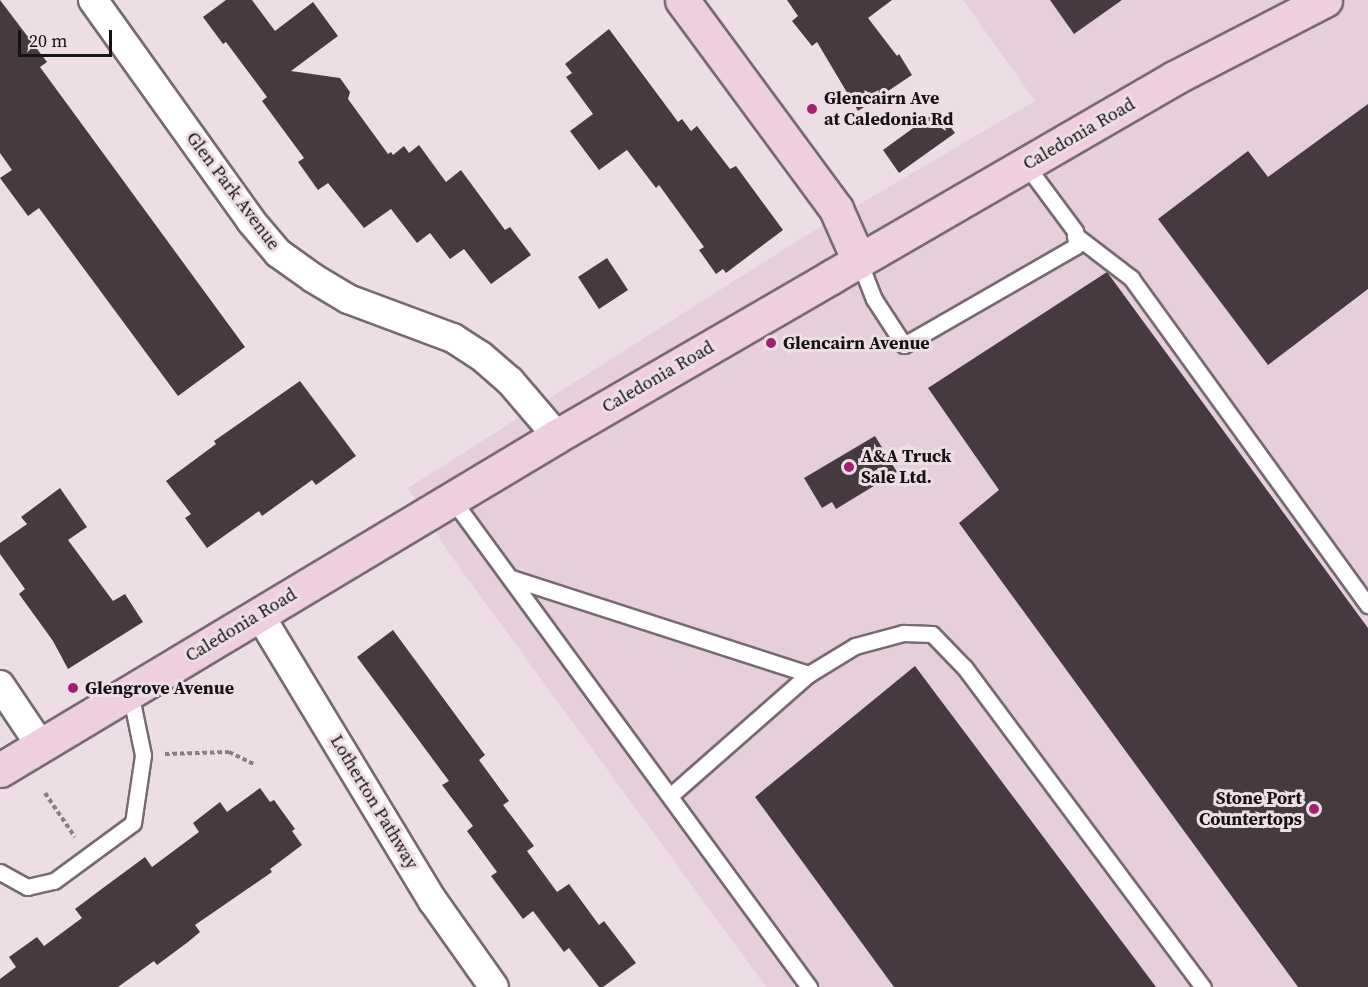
<!DOCTYPE html>
<style>
body{margin:0}
#map{position:relative;width:1368px;height:987px;overflow:hidden;background:#eddee5;font-family:"Source Serif 4",serif}
div>[style]{position:absolute}
[style*='--x']{left:calc(var(--x)*1px);top:calc(var(--y)*1px);width:calc(var(--w)*1px);rotate:calc(var(--a)*1deg)}
.built>*{inset:0;background:#e6cfda}
.building>*{inset:0;background:#463a40}
.path>*{height:4px;margin-top:-2px;transform-origin:0;background:repeating-linear-gradient(90deg,#897e83 0 4.5px,transparent 0 7.5px)}
.roads{filter:drop-shadow(2px 0 #776a70) drop-shadow(-2px 0 #776a70) drop-shadow(0 2px #776a70) drop-shadow(0 -2px #776a70)}
.lane>*{height:15px;margin:-7.5px;padding:0 7.5px;transform-origin:7.5px;border-radius:7.5px;background:#fff}
.street>*{height:28px;margin:-14px;padding:0 14px;transform-origin:14px;border-radius:14px;background:#fff}
.secondary>*{height:33px;margin:-16.5px;padding:0 16.5px;transform-origin:16.5px;border-radius:16.5px;background:#efcee0}
.dots>*{width:16px;height:16px;translate:-50% -50%;box-sizing:border-box;border:3px solid #eddee5;border-radius:50%}
span{translate:-50% -50%;white-space:nowrap;text-align:center;line-height:1.15;-webkit-text-stroke:6px #eddee5;paint-order:stroke}
.poi-label{font-size:18px;color:#161113;font-weight:700}
.left{translate:0 -50%;text-align:left}
.right{translate:-100% -50%;text-align:right}
.street-label{font-size:18px;color:#161113}
.scale{position:absolute;left:18px;top:30px;width:94px;height:27px;box-sizing:border-box;border:3px solid #161113;border-top:0;padding-left:8px;font-size:18px;line-height:21px;white-space:nowrap;color:#161113;-webkit-text-stroke:4px #eddee5;paint-order:stroke}
</style>
<div id="map">
<div class="built">
<div style="clip-path:polygon(963px 0,1368px 0,1368px 987px,766px 987px,449px 553px,408px 488px,802px 238px,1035px 101px)"></div>
</div>
<div class="building">
<div style="clip-path:polygon(0 0,47px 62px,40px 67px,245px 347px,178px 396px,39px 208px,28px 216px,0 178px,12px 170px,0 153px)"></div>
<div style="clip-path:polygon(226px 0,252px 0,275px 31px,313px 2px,338px 36px,291px 71px,340px 78px,350px 92px,348px 99px,388px 154px,391px 152px,393px 155px,404px 146px,409px 153px,419px 145px,446px 182px,461px 170px,505px 230px,510px 227px,531px 255px,491px 284px,464px 249px,450px 259px,430px 233px,417px 243px,391px 209px,364px 228px,328px 183px,318px 190px,298px 162px,304px 158px,262px 101px,267px 97px,226px 42px,223px 44px,203px 17px)"></div>
<div style="clip-path:polygon(787px 0,892px 0,868px 18px,897px 56px,899px 54px,912px 75px,858px 111px,817px 42px,812px 46px,792px 21px,798px 16px)"></div>
<div style="clip-path:polygon(1050px 0,1122px 0,1074px 34px)"></div>
<div style="clip-path:polygon(609px 29px,678px 122px,682px 119px,691px 131px,697px 126px,730px 169px,736px 166px,783px 230px,726px 273px,723px 269px,716px 274px,699px 250px,704px 247px,659px 185px,656px 188px,627px 150px,599px 170px,570px 131px,593px 114px,566px 77px,572px 73px,565px 64px)"></div>
<div style="clip-path:polygon(1368px 104px,1368px 289px,1268px 365px,1158px 219px,1248px 151px,1268px 177px)"></div>
<div style="clip-path:polygon(938px 110px,955px 133px,899px 173px,883px 150px)"></div>
<div style="clip-path:polygon(607px 258px,628px 290px,599px 309px,578px 277px)"></div>
<div style="clip-path:polygon(1107px 272px,1368px 628px,1368px 987px,1298px 987px,959px 523px,999px 490px,928px 388px)"></div>
<div style="clip-path:polygon(300px 381px,356px 456px,316px 485px,312px 480px,262px 516px,259px 511px,207px 548px,185px 518px,191px 514px,166px 481px,216px 444px,214px 441px)"></div>
<div style="clip-path:polygon(875px 436px,897px 472px,836px 509px,832px 502px,822px 508px,804px 478px)"></div>
<div style="clip-path:polygon(60px 488px,87px 527px,68px 540px,113px 601px,125px 594px,143px 622px,68px 669px,53px 641px,19px 594px,25px 589px,0 554px,0 543px,27px 524px,21px 517px)"></div>
<div style="clip-path:polygon(393px 630px,485px 755px,479px 760px,509px 801px,503px 805px,534px 846px,527px 851px,557px 892px,569px 884px,599px 925px,604px 921px,636px 963px,603px 987px,599px 987px,569px 948px,564px 952px,533px 911px,523px 919px,491px 876px,497px 872px,467px 831px,473px 826px,442px 785px,449px 781px,357px 657px)"></div>
<div style="clip-path:polygon(915px 666px,1156px 987px,894px 987px,755px 797px)"></div>
<div style="clip-path:polygon(260px 788px,270px 802px,274px 800px,295px 829px,292px 831px,302px 845px,270px 869px,272px 872px,195px 925px,200px 932px,188px 942px,157px 965px,154px 961px,118px 987px,0 987px,0 979px,16px 967px,9px 957px,37px 937px,44px 946px,82px 918px,75px 909px,103px 888px,145px 857px,152px 867px,199px 832px,193px 823px,220px 802px,227px 812px)"></div>
</div>
<div class="path">
<div style="--x:165;--y:754;--w:64;--a:-1.8"></div>
<div style="--x:229;--y:752;--w:28;--a:26"></div>
<div style="--x:45;--y:793;--w:53;--a:55.7"></div>
</div>
<div class="roads">
<div class="lane">
<div style="--x:1075;--y:235;--w:71;--a:37.5"></div>
<div style="--x:1131;--y:278;--w:404;--a:54.1"></div>
<div style="--x:859;--y:261;--w:41;--a:68.5"></div>
<div style="--x:874;--y:299;--w:55;--a:56.9"></div>
<div style="--x:904;--y:345;--w:198;--a:-29.9"></div>
<div style="--x:1076;--y:246;--w:15;--a:-94"></div>
<div style="--x:1075;--y:231;--w:82;--a:-126.6"></div>
<div style="--x:452;--y:499;--w:605;--a:53.81"></div>
<div style="--x:511;--y:578;--w:313;--a:17.9"></div>
<div style="--x:809;--y:674;--w:54;--a:-31.3"></div>
<div style="--x:855;--y:646;--w:50;--a:-15.2"></div>
<div style="--x:903;--y:633;--w:29;--a:2"></div>
<div style="--x:932;--y:634;--w:47;--a:45.9"></div>
<div style="--x:965;--y:668;--w:398;--a:53.3"></div>
<div style="--x:670;--y:796;--w:185;--a:-41.3"></div>
<div style="--x:0;--y:872;--w:31;--a:29"></div>
<div style="--x:27;--y:887;--w:28;--a:-13"></div>
<div style="--x:54;--y:881;--w:98;--a:-36.3"></div>
<div style="--x:133;--y:823;--w:69;--a:-81.6"></div>
<div style="--x:143;--y:755;--w:64;--a:-101.7"></div>
</div>
<div class="street">
<div style="--x:93;--y:0;--w:272;--a:54.4"></div>
<div style="--x:251;--y:221;--w:42;--a:49.8"></div>
<div style="--x:278;--y:253;--w:43;--a:35.5"></div>
<div style="--x:313;--y:278;--w:41;--a:31"></div>
<div style="--x:348;--y:299;--w:112;--a:20.4"></div>
<div style="--x:453;--y:338;--w:33;--a:33"></div>
<div style="--x:481;--y:356;--w:38;--a:41"></div>
<div style="--x:510;--y:381;--w:72;--a:49.5"></div>
<div style="--x:259;--y:614;--w:336;--a:58.8"></div>
<div style="--x:433;--y:901;--w:105;--a:54.7"></div>
<div style="--x:0;--y:685;--w:73;--a:56.1"></div>
</div>
<div class="secondary">
<div style="--x:682;--y:0;--w:260;--a:53.6"></div>
<div style="--x:836;--y:209;--w:57;--a:66.1"></div>
<div style="--x:0;--y:770;--w:649;--a:-30.95"></div>
<div style="--x:557;--y:436;--w:317;--a:-30.1"></div>
<div style="--x:831;--y:277;--w:397;--a:-30.1"></div>
<div style="--x:1174;--y:78;--w:170;--a:-27.3"></div>
</div>
</div>
<div class="dots">
<div style="left:812px;top:109px;background:#a12070"></div>
<div style="left:771px;top:343px;background:#a12070"></div>
<div style="left:849px;top:467px;background:#a12070"></div>
<div style="left:73px;top:688px;background:#a12070"></div>
<div style="left:1314px;top:809px;background:#a12070"></div>
</div>
<div class="poi-label">
<span class="left" style="left:824px;top:109px">Glencairn Ave<br>at Caledonia Rd</span>
<span class="left" style="left:783px;top:343px">Glencairn Avenue</span>
<span class="left" style="left:861px;top:467px">A&amp;A Truck<br>Sale Ltd.</span>
<span class="left" style="left:85px;top:688px">Glengrove Avenue</span>
<span class="right" style="left:1302px;top:809px">Stone Port<br>Countertops</span>
</div>
<div class="street-label">
<span style="left:1079px;top:134px;rotate:-30deg">Caledonia Road</span>
<span style="left:233px;top:191px;rotate:53deg">Glen Park Avenue</span>
<span style="left:658px;top:377px;rotate:-30deg">Caledonia Road</span>
<span style="left:241px;top:625px;rotate:-31deg">Caledonia Road</span>
<span style="left:374px;top:802px;rotate:59deg">Lotherton Pathway</span>
</div>
<div class="scale">20 m</div>
</div>
